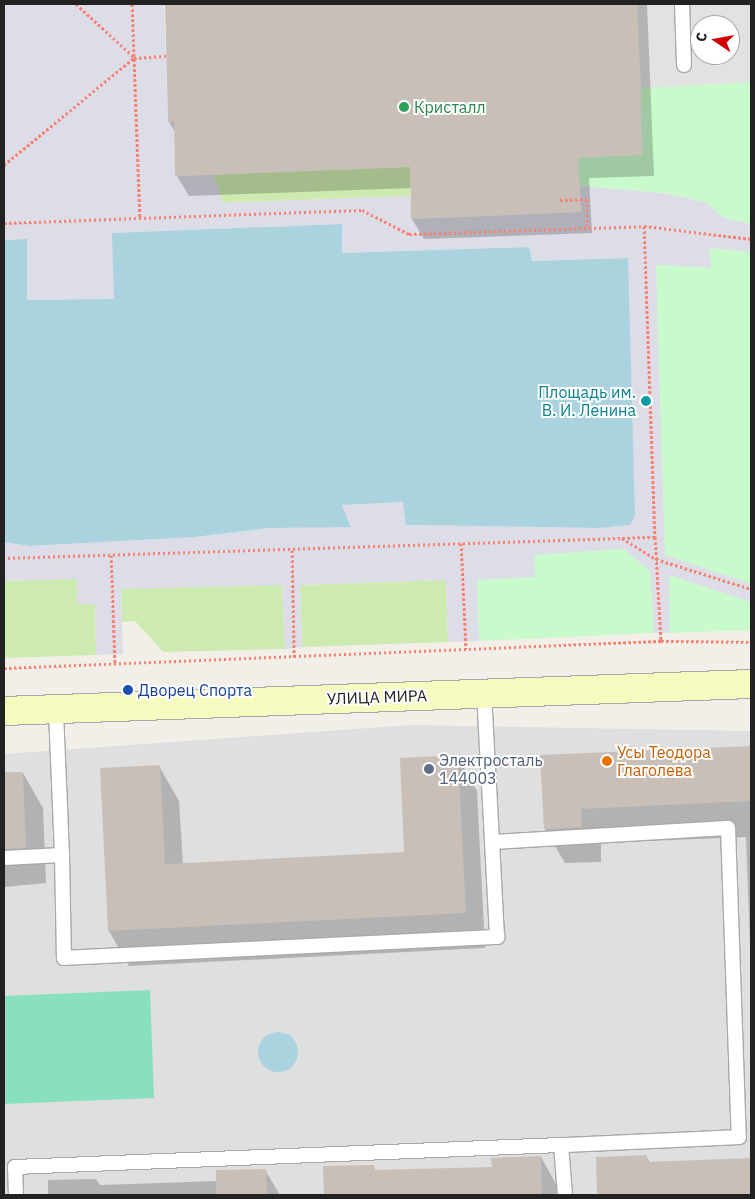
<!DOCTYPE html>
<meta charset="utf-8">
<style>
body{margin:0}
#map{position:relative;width:755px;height:1199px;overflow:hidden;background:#f2efe9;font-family:"IBM Plex Sans",sans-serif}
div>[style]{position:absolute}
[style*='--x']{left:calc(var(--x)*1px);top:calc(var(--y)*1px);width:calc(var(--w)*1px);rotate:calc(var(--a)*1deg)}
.residential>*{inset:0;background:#e0dfdf}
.grass>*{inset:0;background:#cdebb0}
.park>*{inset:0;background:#c8facc}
.pitch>*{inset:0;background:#88e0be}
.parking>*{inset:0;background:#e2e2e2}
.plaza>*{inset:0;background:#dddde8}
.water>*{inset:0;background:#aad3df}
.round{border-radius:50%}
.shadow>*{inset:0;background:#0003}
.building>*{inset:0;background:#c7bfb8}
.path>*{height:3px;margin-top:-1.5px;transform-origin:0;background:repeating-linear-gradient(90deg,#fa8072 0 2.5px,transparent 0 5px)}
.roads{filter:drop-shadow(1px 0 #a9a9a9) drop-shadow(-1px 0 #a9a9a9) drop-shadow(0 1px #a9a9a9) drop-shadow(0 -1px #a9a9a9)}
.lane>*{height:14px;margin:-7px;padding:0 7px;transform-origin:7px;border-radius:7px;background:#fff}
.secondary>*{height:28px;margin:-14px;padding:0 14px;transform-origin:14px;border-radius:14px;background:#f7fabf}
.dots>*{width:14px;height:14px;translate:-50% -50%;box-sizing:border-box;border:2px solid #fff;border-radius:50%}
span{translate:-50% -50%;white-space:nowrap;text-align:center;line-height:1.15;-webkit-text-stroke:4px #fff;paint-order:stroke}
.leisure-label{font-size:16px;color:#27864d}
.left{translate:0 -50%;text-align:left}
.culture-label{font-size:16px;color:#0d838f}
.right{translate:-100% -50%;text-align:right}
.transit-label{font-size:16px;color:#164399}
.street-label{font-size:16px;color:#222}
.food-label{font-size:16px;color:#c56008}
.service-label{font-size:16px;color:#4e5e75}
.frame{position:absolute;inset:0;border:5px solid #222;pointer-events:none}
.north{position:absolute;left:690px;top:15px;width:50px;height:50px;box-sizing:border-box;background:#fff;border:1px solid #a7a7a7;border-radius:50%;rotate:282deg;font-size:14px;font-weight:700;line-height:20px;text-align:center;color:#222}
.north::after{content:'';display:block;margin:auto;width:18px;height:22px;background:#d40000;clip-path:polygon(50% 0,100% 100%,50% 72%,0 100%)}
</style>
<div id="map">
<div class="residential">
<div style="clip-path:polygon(410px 725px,751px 731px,751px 1195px,4px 1195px,4px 754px)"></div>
</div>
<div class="grass">
<div style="clip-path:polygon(410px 167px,410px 196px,223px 203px,213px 175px)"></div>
<div style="clip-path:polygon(76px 579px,95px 603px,96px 655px,4px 658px,4px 581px)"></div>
<div style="clip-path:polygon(446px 580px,448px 642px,302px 647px,300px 585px)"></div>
<div style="clip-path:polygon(282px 584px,285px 649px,163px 652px,135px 621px,122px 622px,121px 589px)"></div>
</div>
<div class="park">
<div style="clip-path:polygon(751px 82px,751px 224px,724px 218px,705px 202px,663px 193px,580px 186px,526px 188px,525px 160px,642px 155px,641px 88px)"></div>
<div style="clip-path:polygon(710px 248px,751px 252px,751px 584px,665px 555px,656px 265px,711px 268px)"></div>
<div style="clip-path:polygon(624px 549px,650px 571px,654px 633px,479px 641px,477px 580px,534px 577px,533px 555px)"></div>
<div style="clip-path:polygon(668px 575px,751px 602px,751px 630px,670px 633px)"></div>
</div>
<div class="pitch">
<div style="clip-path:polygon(150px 990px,154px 1098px,4px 1104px,4px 996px)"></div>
</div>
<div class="parking">
<div style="clip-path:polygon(evenodd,637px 4px,751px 4px,751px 82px,641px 88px,637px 4px,700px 25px,730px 25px,730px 55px,700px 55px,700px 25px)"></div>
</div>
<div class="plaza">
<div style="clip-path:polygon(4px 4px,164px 4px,168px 122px,174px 121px,175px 176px,213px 175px,223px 203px,410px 196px,412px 219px,581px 212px,580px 186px,663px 193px,705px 202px,724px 218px,751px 224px,751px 252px,710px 248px,711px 268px,656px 265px,665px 555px,751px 584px,751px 602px,669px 575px,670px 633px,654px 633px,650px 571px,624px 549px,534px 555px,535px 577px,477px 580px,479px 641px,448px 642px,446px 580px,300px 585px,302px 647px,285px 649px,282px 585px,121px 589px,123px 654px,96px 655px,95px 604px,77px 604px,76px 579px,4px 581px,4px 542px,29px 546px,195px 537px,269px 528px,351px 526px,342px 505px,404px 502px,406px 525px,599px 528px,630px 525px,628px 258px,531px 261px,528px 247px,342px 253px,342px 224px,113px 233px,114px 299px,27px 300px,27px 239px,4px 240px)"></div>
</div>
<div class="water">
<div style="clip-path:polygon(342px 224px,342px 253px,529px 247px,532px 261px,628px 258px,635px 516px,630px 525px,599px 528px,406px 525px,403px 502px,342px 505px,351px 527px,269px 528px,195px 537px,29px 546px,4px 542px,4px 240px,27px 239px,27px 300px,114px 299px,112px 233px)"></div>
<div class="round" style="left:258px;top:1032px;width:40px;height:40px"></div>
</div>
<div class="shadow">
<div style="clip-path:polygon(166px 4px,647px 4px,654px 176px,589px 178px,592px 233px,424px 239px,412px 219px,411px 188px,189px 196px,177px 176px,175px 132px,169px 122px)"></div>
<div style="clip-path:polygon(751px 747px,751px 972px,746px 837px,601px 843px,601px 862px,565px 863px,545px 829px,542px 756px)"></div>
<div style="clip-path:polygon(457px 756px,477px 791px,485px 948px,129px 966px,109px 931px,101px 769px,159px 766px,179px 801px,183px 864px,405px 853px)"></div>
<div style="clip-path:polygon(23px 773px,43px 808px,46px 883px,4px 887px,4px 774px)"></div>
<div style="clip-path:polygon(646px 1156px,650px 1163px,751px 1159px,751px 1195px,599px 1195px,597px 1159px)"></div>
<div style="clip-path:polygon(541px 1157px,556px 1184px,556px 1195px,325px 1195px,324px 1168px,373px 1166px,376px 1171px,493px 1168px)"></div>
<div style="clip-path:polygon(265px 1170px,280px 1195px,48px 1195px,48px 1180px,96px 1179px,100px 1185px,217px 1181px)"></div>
</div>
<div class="building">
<div style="clip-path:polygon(165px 4px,637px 4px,642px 155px,578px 158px,581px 212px,411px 219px,410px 167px,175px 176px,174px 122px,168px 122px)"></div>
<div style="clip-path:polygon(751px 746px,751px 801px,581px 809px,582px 827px,544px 829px,540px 755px)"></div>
<div style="clip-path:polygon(458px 755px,466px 913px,108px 931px,100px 768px,160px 765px,165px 864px,404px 852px,400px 758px)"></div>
<div style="clip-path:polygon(4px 772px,23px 772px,26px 848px,4px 849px)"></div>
<div style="clip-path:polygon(647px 1155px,647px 1162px,751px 1158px,751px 1195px,597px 1195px,596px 1157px)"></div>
<div style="clip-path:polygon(541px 1156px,542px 1195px,324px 1195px,323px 1166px,374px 1165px,374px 1170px,492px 1167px,491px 1158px)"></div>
<div style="clip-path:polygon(266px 1169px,267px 1195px,216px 1195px,216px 1170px)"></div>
</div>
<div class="path">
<div style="--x:76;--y:4;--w:79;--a:42.4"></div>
<div style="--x:132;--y:4;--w:214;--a:87.9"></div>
<div style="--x:4;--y:165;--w:168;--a:-39.5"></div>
<div style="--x:134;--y:58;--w:32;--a:-4"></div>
<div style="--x:560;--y:200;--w:27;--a:-2"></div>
<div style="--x:587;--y:199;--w:29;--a:90"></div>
<div style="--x:4;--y:223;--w:358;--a:-2.1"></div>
<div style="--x:362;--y:210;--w:53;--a:27.1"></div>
<div style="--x:409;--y:234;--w:235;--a:-1.9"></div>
<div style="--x:644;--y:226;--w:311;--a:88"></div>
<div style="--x:655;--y:537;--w:651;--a:178.15"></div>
<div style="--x:644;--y:226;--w:108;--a:6.9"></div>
<div style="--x:655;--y:537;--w:104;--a:86.7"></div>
<div style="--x:622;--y:538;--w:40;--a:32"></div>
<div style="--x:656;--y:559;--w:100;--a:17.5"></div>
<div style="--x:461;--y:543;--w:106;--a:87.3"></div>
<div style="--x:292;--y:550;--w:107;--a:88.9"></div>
<div style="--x:111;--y:555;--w:108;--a:87.9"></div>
<div style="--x:4;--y:668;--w:658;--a:-2.35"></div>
<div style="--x:661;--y:641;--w:90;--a:0.6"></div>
</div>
<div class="roads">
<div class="lane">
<div style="--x:682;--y:4;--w:61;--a:88.1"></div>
<div style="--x:484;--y:693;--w:149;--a:86.9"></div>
<div style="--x:492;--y:842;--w:236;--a:-3.4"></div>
<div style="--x:728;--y:828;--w:309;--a:88"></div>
<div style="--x:739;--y:1137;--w:178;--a:177.4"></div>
<div style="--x:62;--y:855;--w:103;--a:88.9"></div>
<div style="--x:64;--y:958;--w:434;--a:-2.8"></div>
<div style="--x:497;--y:937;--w:95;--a:-93"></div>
<div style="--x:4;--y:858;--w:58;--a:-3"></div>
<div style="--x:62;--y:855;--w:146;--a:-92.4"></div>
<div style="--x:16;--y:1195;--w:28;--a:-92"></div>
<div style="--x:15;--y:1167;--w:546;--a:-2.31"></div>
<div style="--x:561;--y:1145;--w:50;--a:85.4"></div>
</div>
<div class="secondary">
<div style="--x:4;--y:711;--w:747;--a:-2.07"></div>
</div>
</div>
<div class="dots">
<div style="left:404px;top:107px;background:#2e9e5b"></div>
<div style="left:646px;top:401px;background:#0f9aa8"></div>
<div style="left:128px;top:690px;background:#1a4fb4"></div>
<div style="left:607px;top:761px;background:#e8710a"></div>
<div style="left:429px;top:769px;background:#5c6f8a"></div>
</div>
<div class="leisure-label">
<span class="left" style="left:414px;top:107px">Кристалл</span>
</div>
<div class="culture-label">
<span class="right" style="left:636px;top:401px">Площадь им.<br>В. И. Ленина</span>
</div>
<div class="transit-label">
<span class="left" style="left:138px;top:690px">Дворец Спорта</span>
</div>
<div class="street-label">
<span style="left:377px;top:697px;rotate:-2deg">УЛИЦА МИРА</span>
</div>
<div class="food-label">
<span class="left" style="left:617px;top:761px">Усы Теодора<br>Глаголева</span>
</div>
<div class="service-label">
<span class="left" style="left:439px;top:769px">Электросталь<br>144003</span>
</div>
<div class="frame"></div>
<div class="north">С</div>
</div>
